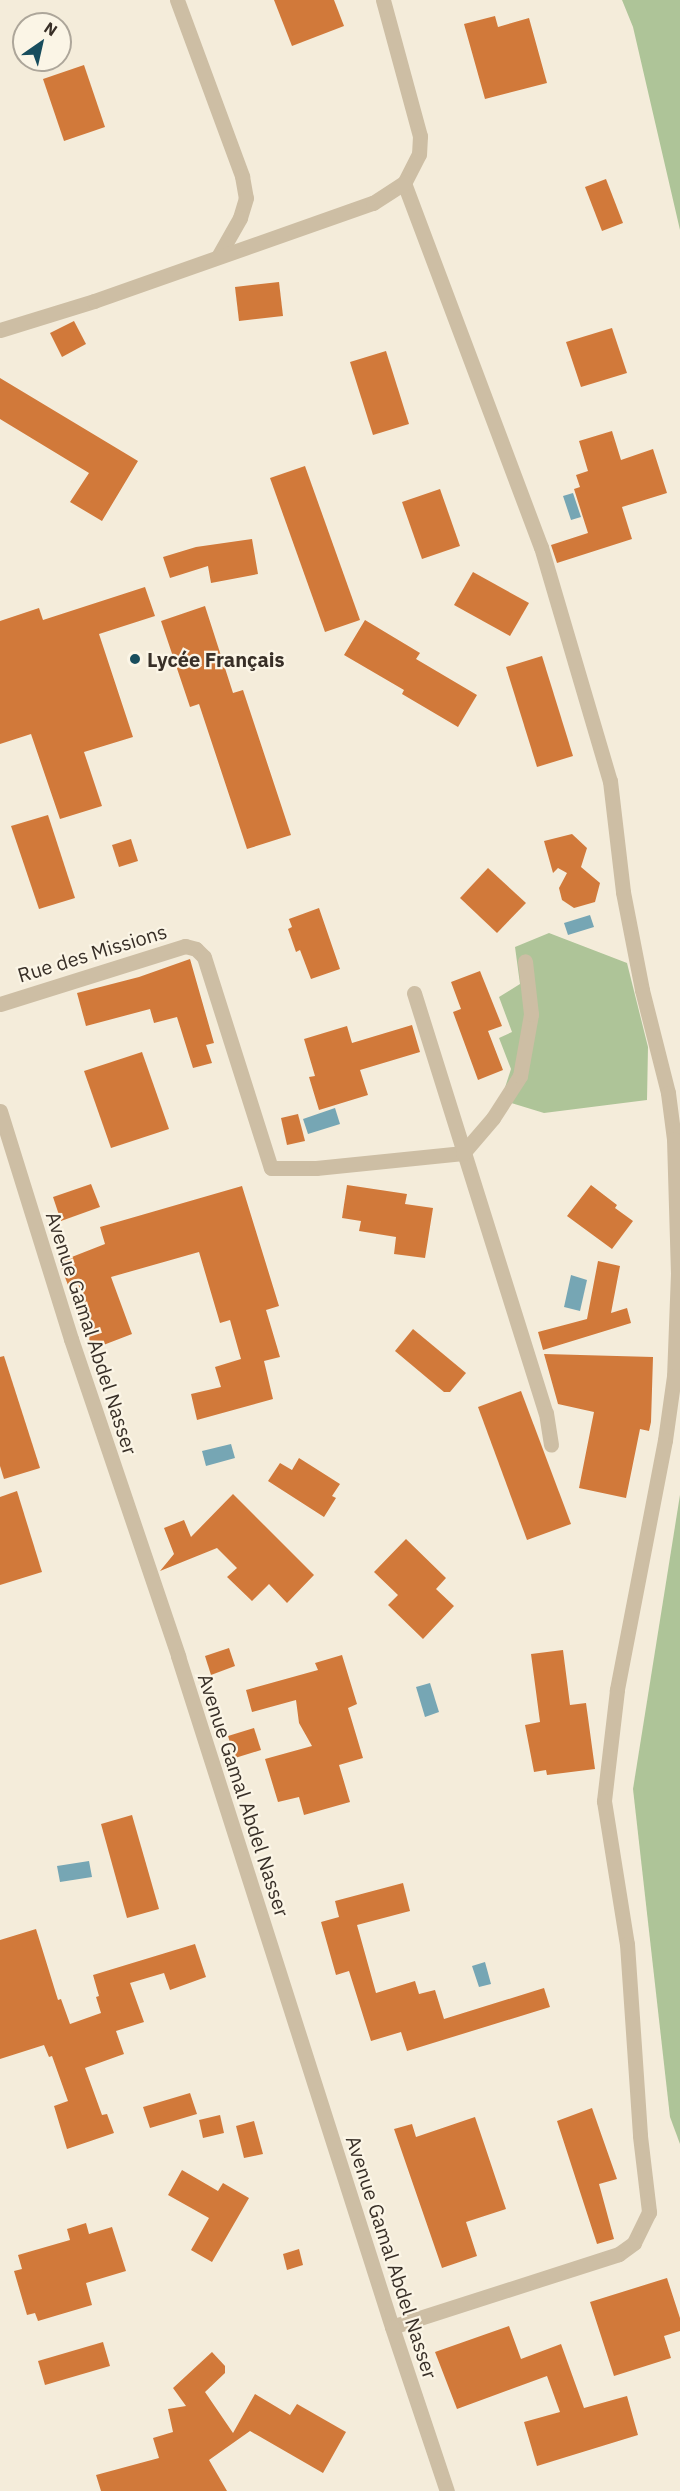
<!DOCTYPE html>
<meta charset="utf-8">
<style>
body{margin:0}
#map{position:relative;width:680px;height:2491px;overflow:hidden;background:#f4ecda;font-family:"IBM Plex Sans",sans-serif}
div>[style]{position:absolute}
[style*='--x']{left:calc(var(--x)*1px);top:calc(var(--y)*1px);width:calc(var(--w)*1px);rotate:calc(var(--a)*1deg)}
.green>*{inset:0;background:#aec498}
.water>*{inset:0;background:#76a6b4}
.building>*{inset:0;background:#d1793a}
.minor>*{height:15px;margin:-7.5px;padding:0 7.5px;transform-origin:7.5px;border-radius:7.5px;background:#cdbea4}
.dots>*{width:16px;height:16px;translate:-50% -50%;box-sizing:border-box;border:3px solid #fbf5e6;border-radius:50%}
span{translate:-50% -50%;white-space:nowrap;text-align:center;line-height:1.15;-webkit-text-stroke:4.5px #fbf5e6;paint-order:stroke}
.poi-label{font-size:20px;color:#382f27;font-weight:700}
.left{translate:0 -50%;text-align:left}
.street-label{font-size:20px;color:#382f27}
.north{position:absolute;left:12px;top:12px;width:60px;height:60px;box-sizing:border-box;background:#fbf5e6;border:2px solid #ada69a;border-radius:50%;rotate:34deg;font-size:16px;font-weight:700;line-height:24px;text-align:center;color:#382f27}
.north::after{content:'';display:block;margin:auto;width:21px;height:27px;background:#184d5d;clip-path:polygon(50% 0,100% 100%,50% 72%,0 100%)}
</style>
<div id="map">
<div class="green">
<div style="clip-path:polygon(622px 0,680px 0,680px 230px,633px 27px)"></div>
<div style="clip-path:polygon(549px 933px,627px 963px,648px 1047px,647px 1100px,544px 1113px,501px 1100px,511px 1069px,499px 1038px,512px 1032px,499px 997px,520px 984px,515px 947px)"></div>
<div style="clip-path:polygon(680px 1495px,680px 2144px,670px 2117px,633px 1789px)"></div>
</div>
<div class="water">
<div style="clip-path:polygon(573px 493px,581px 517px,571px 520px,563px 496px)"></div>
<div style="clip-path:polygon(590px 915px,594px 927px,568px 935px,564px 923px)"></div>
<div style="clip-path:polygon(335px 1108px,340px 1124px,308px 1134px,303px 1119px)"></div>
<div style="clip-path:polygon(571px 1275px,587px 1280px,580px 1311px,564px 1307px)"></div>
<div style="clip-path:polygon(231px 1444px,235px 1458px,206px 1466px,202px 1451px)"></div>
<div style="clip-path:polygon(430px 1683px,439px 1712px,425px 1717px,416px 1687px)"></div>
<div style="clip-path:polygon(89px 1861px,92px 1877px,60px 1882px,57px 1866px)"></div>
<div style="clip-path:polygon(485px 1962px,491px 1984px,479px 1987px,472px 1966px)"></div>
</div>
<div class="building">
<div style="clip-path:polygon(274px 0,334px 0,344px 26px,292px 46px)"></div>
<div style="clip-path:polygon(495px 16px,498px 27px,529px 18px,547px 83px,485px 99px,464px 24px)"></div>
<div style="clip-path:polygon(84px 65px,105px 127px,64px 141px,43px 79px)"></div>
<div style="clip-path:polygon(606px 179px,623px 223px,602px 231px,585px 187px)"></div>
<div style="clip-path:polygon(279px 282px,283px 316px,239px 321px,235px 287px)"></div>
<div style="clip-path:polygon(74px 321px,86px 344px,62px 357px,50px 333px)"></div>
<div style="clip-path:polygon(612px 328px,627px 373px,581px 387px,566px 342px)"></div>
<div style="clip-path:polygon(386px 351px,409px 424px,373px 435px,350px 362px)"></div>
<div style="clip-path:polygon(0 378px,138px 461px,102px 521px,70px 502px,89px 473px,0 419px)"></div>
<div style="clip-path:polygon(612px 431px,621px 460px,653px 449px,667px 493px,622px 507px,632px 539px,557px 563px,551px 545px,588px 533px,574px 489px,580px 487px,576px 475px,588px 471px,579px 441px)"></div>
<div style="clip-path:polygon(305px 466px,360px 620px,325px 632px,270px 478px)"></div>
<div style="clip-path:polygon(440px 489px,460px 546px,422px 559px,402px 502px)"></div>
<div style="clip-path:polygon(252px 539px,258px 574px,211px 583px,208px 566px,170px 578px,163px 557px,196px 547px)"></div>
<div style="clip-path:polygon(473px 572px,529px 603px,510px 636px,454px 605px)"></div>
<div style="clip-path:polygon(145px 587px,155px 616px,99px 634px,133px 737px,84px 752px,102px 806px,60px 819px,31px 734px,0 744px,0 621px,39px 608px,43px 620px)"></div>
<div style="clip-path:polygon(205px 606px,233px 693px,243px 690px,291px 835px,247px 849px,199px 704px,190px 707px,161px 621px)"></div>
<div style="clip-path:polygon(365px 620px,420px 653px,416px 659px,477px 695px,458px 727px,402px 694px,404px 690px,344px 655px)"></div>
<div style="clip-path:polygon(542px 656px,573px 756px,537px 767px,506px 667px)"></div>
<div style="clip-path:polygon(48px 815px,75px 898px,39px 909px,11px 826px)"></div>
<div style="clip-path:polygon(572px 834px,587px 848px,581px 867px,600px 883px,595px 902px,574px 908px,562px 900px,559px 888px,567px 873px,558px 868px,553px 873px,544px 841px)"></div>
<div style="clip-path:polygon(131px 839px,138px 861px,119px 867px,112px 845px)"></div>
<div style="clip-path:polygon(488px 868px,526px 903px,497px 933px,460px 898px)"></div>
<div style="clip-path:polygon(319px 908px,340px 969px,311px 979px,300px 950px,296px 952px,288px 929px,292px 927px,289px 919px)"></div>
<div style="clip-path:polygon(190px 959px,214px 1043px,206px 1045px,212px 1063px,193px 1068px,177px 1017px,154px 1023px,150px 1009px,86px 1026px,77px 993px,139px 977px)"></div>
<div style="clip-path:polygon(480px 971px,502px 1026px,488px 1031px,503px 1070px,478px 1080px,453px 1012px,461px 1009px,451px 982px)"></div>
<div style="clip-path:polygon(412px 1025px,420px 1052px,360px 1070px,368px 1095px,319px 1110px,309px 1077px,315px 1076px,304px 1039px,347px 1026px,352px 1043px)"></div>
<div style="clip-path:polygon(142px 1052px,169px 1129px,111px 1148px,84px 1071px)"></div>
<div style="clip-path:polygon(298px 1114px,305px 1141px,287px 1145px,281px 1118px)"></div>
<div style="clip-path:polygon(91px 1184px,100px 1207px,61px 1221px,53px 1197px)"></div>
<div style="clip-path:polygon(347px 1185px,407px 1194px,405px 1204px,433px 1208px,425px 1258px,394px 1254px,396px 1237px,359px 1231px,361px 1221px,342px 1218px)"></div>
<div style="clip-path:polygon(591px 1185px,617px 1205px,615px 1208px,633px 1221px,612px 1249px,567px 1216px)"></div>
<div style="clip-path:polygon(242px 1186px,279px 1306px,266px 1310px,280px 1357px,264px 1361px,273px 1399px,197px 1420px,191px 1394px,221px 1387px,215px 1367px,241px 1359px,230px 1320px,220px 1323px,199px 1252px,111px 1277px,132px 1334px,93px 1349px,59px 1262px,105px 1244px,100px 1227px)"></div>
<div style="clip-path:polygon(598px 1261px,620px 1266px,611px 1313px,627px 1308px,631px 1323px,543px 1350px,538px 1332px,587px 1319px)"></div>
<div style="clip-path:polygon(413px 1329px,466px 1373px,450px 1392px,444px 1392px,395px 1351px)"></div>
<div style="clip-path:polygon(544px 1354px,653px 1357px,651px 1422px,649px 1431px,640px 1429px,626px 1498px,579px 1488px,594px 1412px,558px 1404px)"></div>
<div style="clip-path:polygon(4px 1356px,40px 1468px,4px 1479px,0 1466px,0 1357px)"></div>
<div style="clip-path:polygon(521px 1391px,571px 1524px,527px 1540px,478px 1407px)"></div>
<div style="clip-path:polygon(299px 1458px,340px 1484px,332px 1496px,336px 1498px,324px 1517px,268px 1481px,280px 1463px,292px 1470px)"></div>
<div style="clip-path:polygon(17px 1491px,42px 1572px,0 1585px,0 1497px)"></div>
<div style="clip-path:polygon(233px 1494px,314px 1575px,287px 1603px,269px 1584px,252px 1601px,227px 1577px,237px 1568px,217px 1548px,160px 1571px,174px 1554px,164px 1528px,184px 1520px,191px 1537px)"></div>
<div style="clip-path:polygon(406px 1539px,446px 1578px,436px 1589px,454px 1606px,423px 1639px,388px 1605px,398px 1595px,374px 1572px)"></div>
<div style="clip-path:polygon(229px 1648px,235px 1666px,211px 1675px,205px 1656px)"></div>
<div style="clip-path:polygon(563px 1650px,570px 1705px,586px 1703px,595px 1769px,547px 1775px,546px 1770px,534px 1772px,525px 1725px,540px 1722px,531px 1654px)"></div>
<div style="clip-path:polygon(342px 1655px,357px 1704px,348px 1708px,363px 1758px,339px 1765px,350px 1802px,304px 1815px,299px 1797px,278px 1802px,265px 1759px,312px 1746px,299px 1723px,296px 1700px,252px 1712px,246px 1690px,318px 1670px,315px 1663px)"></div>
<div style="clip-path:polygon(254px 1728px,261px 1750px,235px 1758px,228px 1736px)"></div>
<div style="clip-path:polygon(132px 1815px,159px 1909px,127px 1918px,101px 1824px)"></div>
<div style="clip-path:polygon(403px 1883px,410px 1911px,357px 1925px,376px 1993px,415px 1981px,419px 1994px,435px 1990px,444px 2019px,544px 1988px,550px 2007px,407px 2051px,401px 2032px,371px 2041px,349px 1971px,336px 1975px,321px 1922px,339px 1917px,335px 1901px)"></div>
<div style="clip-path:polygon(36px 1929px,58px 2000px,61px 1999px,70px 2024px,101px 2013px,96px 1997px,99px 1996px,93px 1975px,195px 1944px,206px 1977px,170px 1990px,164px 1973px,130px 1983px,144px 2022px,116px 2031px,124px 2054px,85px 2068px,102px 2115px,107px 2114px,114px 2133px,67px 2149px,54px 2106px,68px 2101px,52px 2056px,49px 2057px,44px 2045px,0 2059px,0 1940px)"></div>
<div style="clip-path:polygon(190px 2093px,197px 2114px,150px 2128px,143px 2107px)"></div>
<div style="clip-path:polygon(592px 2108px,617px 2179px,599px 2184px,614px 2239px,597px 2244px,557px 2121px)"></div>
<div style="clip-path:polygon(220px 2115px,224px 2133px,203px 2138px,199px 2120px)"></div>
<div style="clip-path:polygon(475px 2117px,506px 2209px,466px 2222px,477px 2256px,442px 2268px,394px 2129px,412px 2124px,416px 2137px)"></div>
<div style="clip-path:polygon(254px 2121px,263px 2154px,244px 2158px,236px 2126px)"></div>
<div style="clip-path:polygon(182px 2170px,218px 2191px,223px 2183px,249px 2198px,212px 2262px,191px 2250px,209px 2218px,168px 2195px)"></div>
<div style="clip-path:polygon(86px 2223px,89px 2234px,112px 2227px,126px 2271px,86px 2283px,92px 2305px,38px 2321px,35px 2313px,27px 2315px,14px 2271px,22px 2269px,18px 2255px,70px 2240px,67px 2229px)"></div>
<div style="clip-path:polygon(299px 2249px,303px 2265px,287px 2270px,283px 2254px)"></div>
<div style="clip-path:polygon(667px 2278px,680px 2318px,680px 2331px,664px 2336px,671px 2358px,614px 2376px,590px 2302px)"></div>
<div style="clip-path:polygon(509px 2326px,521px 2359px,561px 2344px,584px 2408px,627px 2396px,638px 2435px,537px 2466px,524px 2422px,560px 2412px,547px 2376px,457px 2409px,435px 2352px)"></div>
<div style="clip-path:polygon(103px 2342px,110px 2366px,45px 2385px,38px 2361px)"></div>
<div style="clip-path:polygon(212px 2352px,225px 2366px,225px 2373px,205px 2392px,233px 2433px,255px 2394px,290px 2415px,297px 2404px,346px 2432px,323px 2473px,250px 2431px,209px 2460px,227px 2491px,101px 2491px,96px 2475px,159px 2458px,153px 2438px,173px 2432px,168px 2409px,186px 2406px,173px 2388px)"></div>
</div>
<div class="minor">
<div style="--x:177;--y:0;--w:188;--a:69.7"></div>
<div style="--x:242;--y:176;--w:22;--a:80"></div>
<div style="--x:246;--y:198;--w:21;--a:107"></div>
<div style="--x:240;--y:218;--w:43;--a:119.6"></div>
<div style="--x:383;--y:0;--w:141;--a:74.8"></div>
<div style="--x:420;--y:136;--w:18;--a:93"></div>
<div style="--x:419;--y:154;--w:33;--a:117"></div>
<div style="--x:404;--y:183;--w:389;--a:69.4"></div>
<div style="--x:541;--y:547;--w:244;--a:73.6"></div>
<div style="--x:610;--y:781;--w:112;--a:83.3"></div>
<div style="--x:623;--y:892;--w:100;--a:79"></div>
<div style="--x:642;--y:990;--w:106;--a:75.8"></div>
<div style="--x:668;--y:1093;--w:46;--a:82.6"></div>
<div style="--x:674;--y:1139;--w:134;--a:88.3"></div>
<div style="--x:678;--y:1273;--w:103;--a:92.2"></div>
<div style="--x:674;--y:1376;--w:65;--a:98"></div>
<div style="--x:665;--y:1440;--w:255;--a:100.9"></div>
<div style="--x:617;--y:1690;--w:112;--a:96.7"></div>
<div style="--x:604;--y:1801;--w:145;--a:80.9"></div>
<div style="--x:627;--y:1944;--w:192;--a:86.1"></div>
<div style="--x:640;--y:2136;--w:77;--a:83.2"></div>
<div style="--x:649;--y:2212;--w:34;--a:116"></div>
<div style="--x:634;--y:2243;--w:19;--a:144"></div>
<div style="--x:619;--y:2254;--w:238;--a:162.2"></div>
<div style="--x:0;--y:330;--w:98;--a:-17.1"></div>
<div style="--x:94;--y:301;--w:296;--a:-19.4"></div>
<div style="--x:373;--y:203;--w:37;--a:-33"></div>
<div style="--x:414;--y:993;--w:440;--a:72.6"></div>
<div style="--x:546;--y:1413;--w:32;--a:81"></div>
<div style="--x:0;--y:1004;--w:194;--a:-17.4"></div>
<div style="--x:185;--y:946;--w:11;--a:15"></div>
<div style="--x:196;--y:949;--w:11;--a:45"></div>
<div style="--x:204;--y:957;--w:221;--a:72.4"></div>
<div style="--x:271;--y:1168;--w:45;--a:0"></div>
<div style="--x:316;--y:1168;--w:148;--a:-5.8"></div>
<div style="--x:463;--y:1153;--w:46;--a:-49.4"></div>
<div style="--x:493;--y:1118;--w:50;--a:-57.3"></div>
<div style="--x:520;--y:1076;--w:63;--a:-79.9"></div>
<div style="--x:531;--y:1014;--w:53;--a:-96.5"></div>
<div style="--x:0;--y:1111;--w:239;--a:72.7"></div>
<div style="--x:71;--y:1339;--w:335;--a:71.3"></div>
<div style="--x:178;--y:1656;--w:704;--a:72.31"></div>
<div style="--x:392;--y:2327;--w:173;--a:71.5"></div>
</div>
<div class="dots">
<div style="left:135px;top:659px;background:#184d5d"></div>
</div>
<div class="poi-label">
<span class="left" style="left:147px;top:659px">Lycée Français</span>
</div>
<div class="street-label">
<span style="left:92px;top:953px;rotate:-17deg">Rue des Missions</span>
<span style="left:92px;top:1333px;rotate:72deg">Avenue Gamal Abdel Nasser</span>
<span style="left:244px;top:1795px;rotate:72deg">Avenue Gamal Abdel Nasser</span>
<span style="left:392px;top:2257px;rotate:72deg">Avenue Gamal Abdel Nasser</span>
</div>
<div class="north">N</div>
</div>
